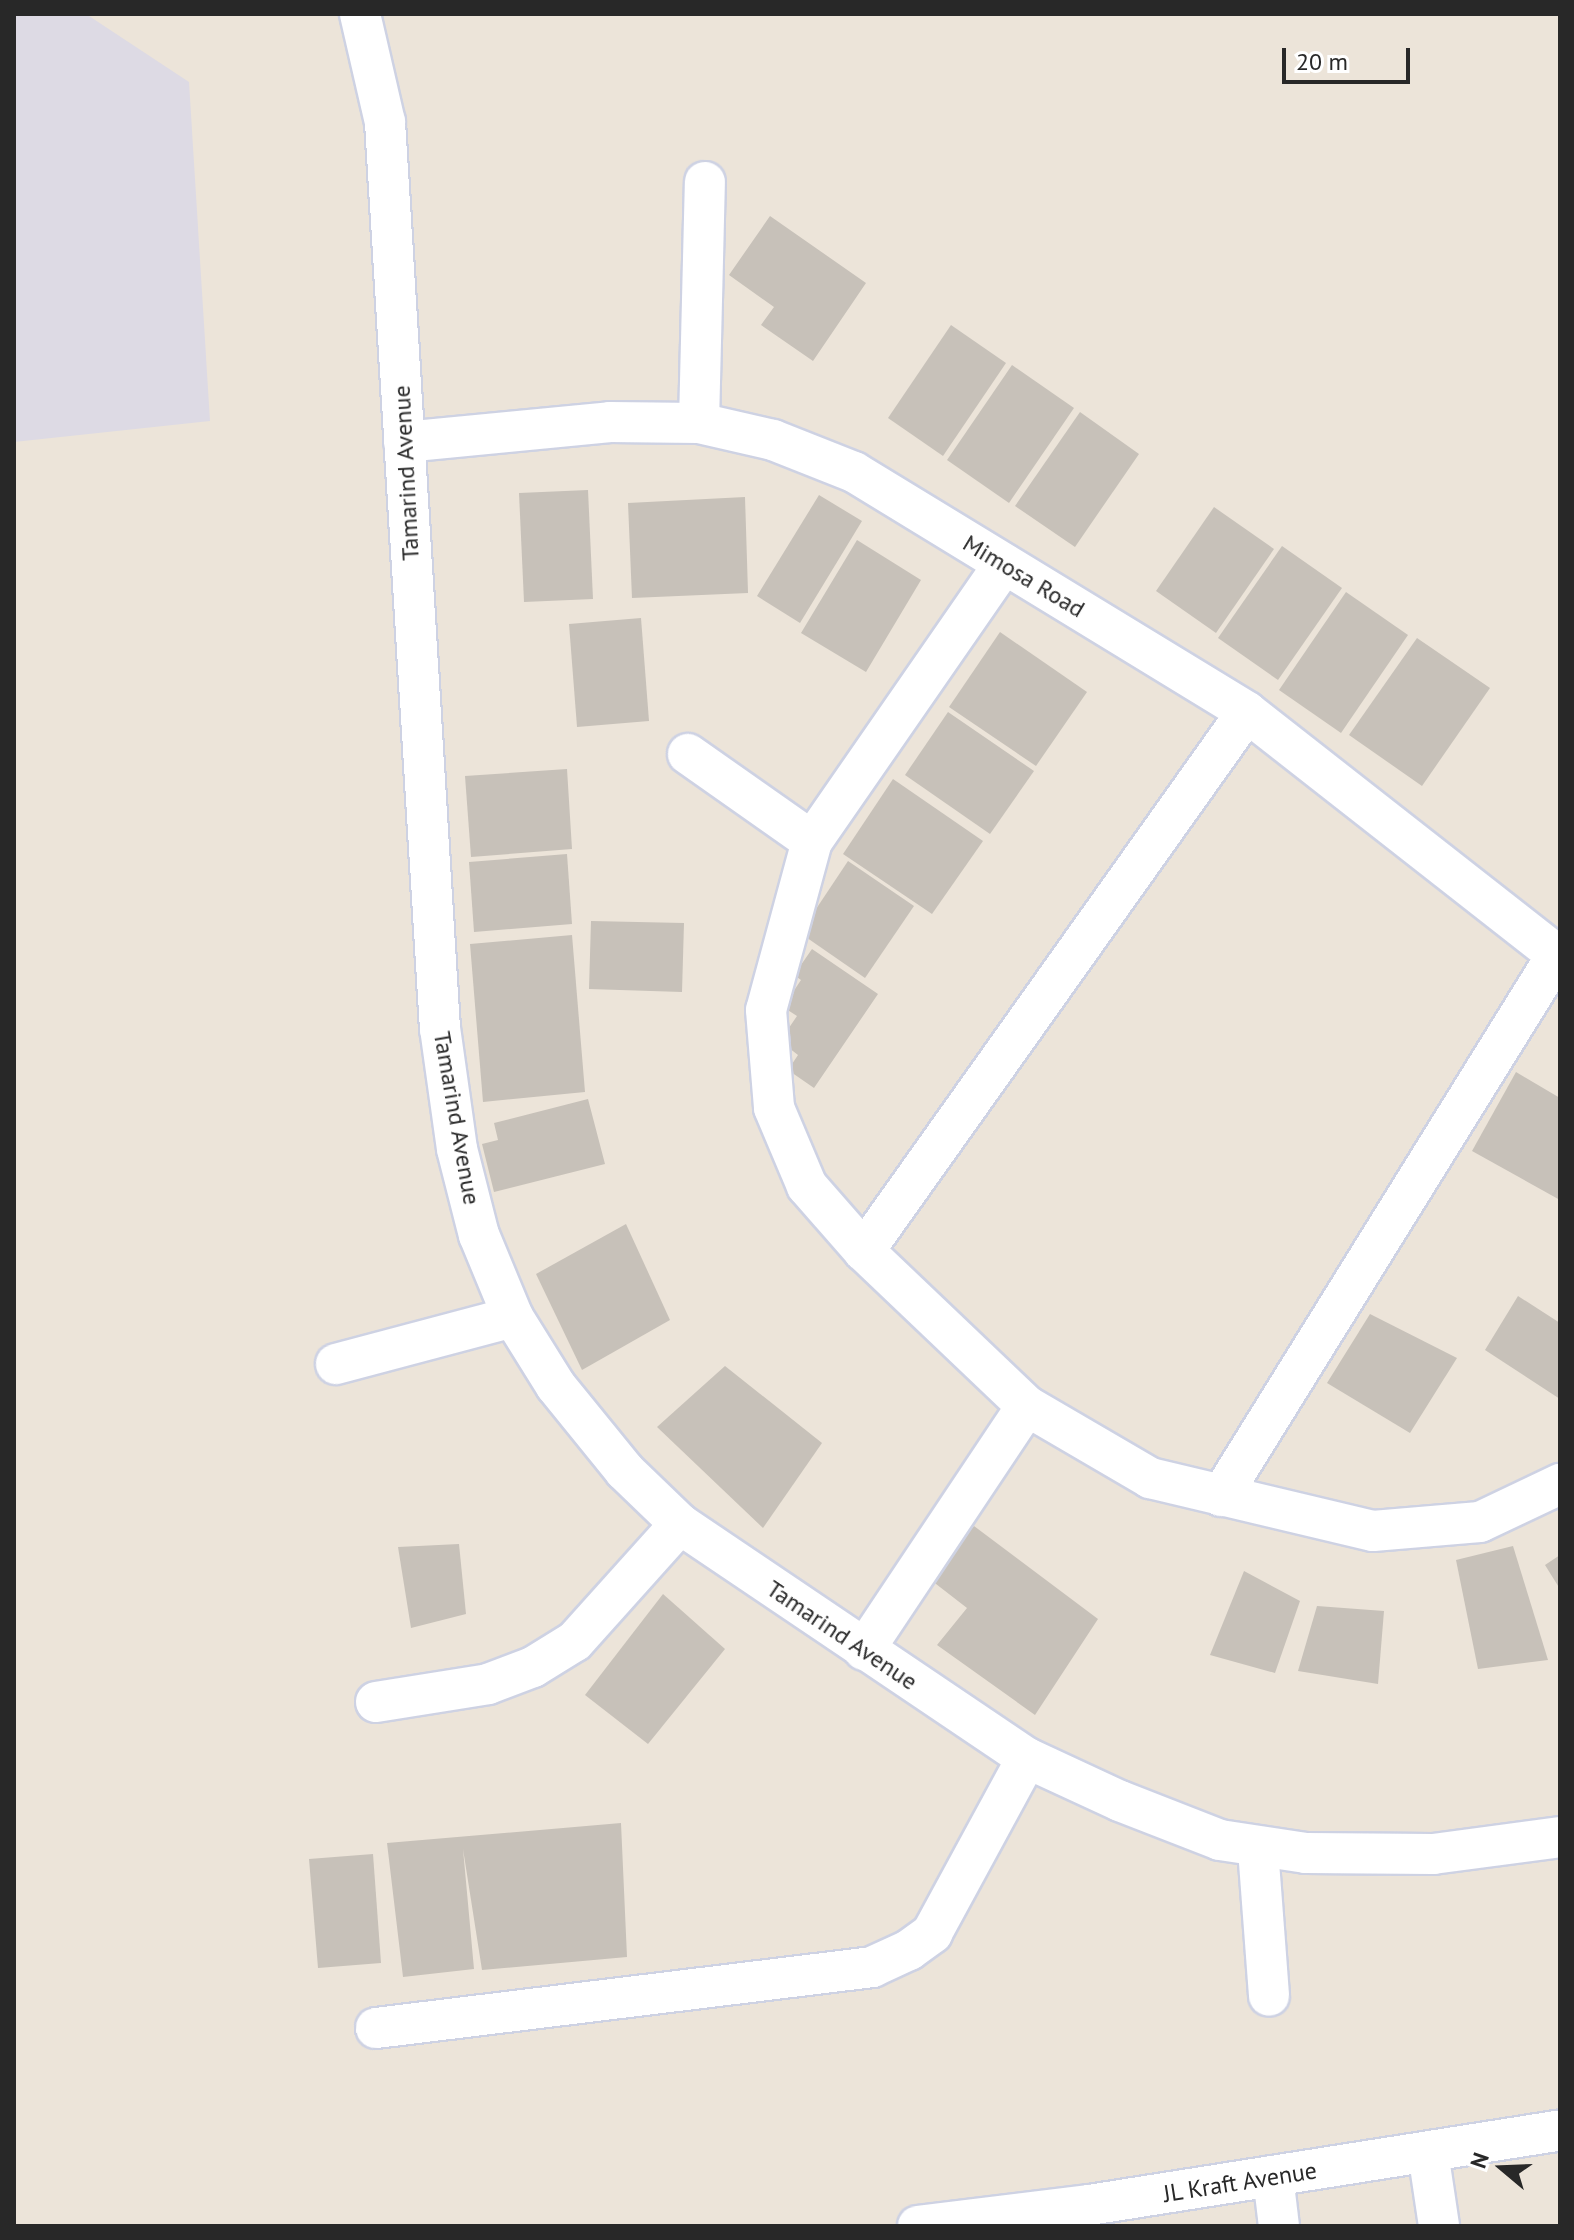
<!DOCTYPE html>
<style>
body{margin:0}
#map{position:relative;width:1574px;height:2240px;overflow:hidden;background:#ece4d9;font-family:"PT Sans",sans-serif}
div>[style]{position:absolute}
[style*='--x']{left:calc(var(--x)*1px);top:calc(var(--y)*1px);width:calc(var(--w)*1px);rotate:calc(var(--a)*1deg)}
.industrial>*{inset:0;background:#dddae4}
.building>*{inset:0;background:#c7c1b9}
.roads{filter:drop-shadow(2px 0 #ced2e3) drop-shadow(-2px 0 #ced2e3) drop-shadow(0 2px #ced2e3) drop-shadow(0 -2px #ced2e3)}
.street>*{height:40px;margin:-20px;padding:0 20px;transform-origin:20px;border-radius:20px;background:#fff}
span{translate:-50% -50%;white-space:nowrap;text-align:center;line-height:1.15;-webkit-text-stroke:6px #fff;paint-order:stroke}
.street-label{font-size:24px;color:#282828}
.frame{position:absolute;inset:0;border:16px solid #282828;pointer-events:none}
.north{position:absolute;left:1462px;top:2128px;width:80px;height:80px;-webkit-text-stroke:6px #fff;paint-order:stroke;rotate:289deg;font-size:22px;font-weight:700;line-height:32px;text-align:center;color:#282828}
.north::after{content:'';display:block;margin:auto;width:28px;height:36px;background:#282828;clip-path:polygon(50% 0,100% 100%,50% 72%,0 100%)}
.scale{position:absolute;left:1282px;top:48px;width:128px;height:36px;box-sizing:border-box;border:4px solid #282828;border-top:0;padding-left:10px;font-size:24px;line-height:28px;white-space:nowrap;color:#282828;-webkit-text-stroke:6px #fff;paint-order:stroke}
</style>
<div id="map">
<div class="industrial">
<div style="clip-path:polygon(14px 14px,86px 14px,189px 82px,210px 421px,14px 442px)"></div>
</div>
<div class="building">
<div style="clip-path:polygon(770px 216px,866px 283px,813px 361px,761px 325px,774px 307px,729px 275px)"></div>
<div style="clip-path:polygon(951px 325px,1006px 363px,943px 456px,888px 418px)"></div>
<div style="clip-path:polygon(1012px 365px,1074px 408px,1009px 503px,947px 460px)"></div>
<div style="clip-path:polygon(1080px 412px,1139px 454px,1075px 547px,1015px 506px)"></div>
<div style="clip-path:polygon(588px 490px,593px 599px,524px 602px,519px 493px)"></div>
<div style="clip-path:polygon(819px 495px,862px 521px,800px 623px,757px 596px)"></div>
<div style="clip-path:polygon(745px 497px,748px 593px,632px 598px,628px 503px)"></div>
<div style="clip-path:polygon(1214px 507px,1274px 549px,1216px 633px,1156px 591px)"></div>
<div style="clip-path:polygon(857px 540px,921px 580px,866px 672px,801px 633px)"></div>
<div style="clip-path:polygon(1282px 546px,1342px 588px,1278px 680px,1218px 638px)"></div>
<div style="clip-path:polygon(1346px 592px,1408px 635px,1341px 733px,1279px 690px)"></div>
<div style="clip-path:polygon(641px 618px,649px 721px,577px 727px,569px 624px)"></div>
<div style="clip-path:polygon(1000px 632px,1087px 692px,1036px 766px,949px 707px)"></div>
<div style="clip-path:polygon(1417px 638px,1490px 688px,1422px 786px,1349px 735px)"></div>
<div style="clip-path:polygon(948px 712px,1034px 771px,990px 834px,905px 775px)"></div>
<div style="clip-path:polygon(567px 769px,572px 849px,471px 857px,465px 776px)"></div>
<div style="clip-path:polygon(893px 779px,983px 841px,932px 914px,843px 854px)"></div>
<div style="clip-path:polygon(567px 854px,572px 924px,474px 932px,469px 862px)"></div>
<div style="clip-path:polygon(848px 861px,914px 906px,865px 978px,800px 933px)"></div>
<div style="clip-path:polygon(591px 921px,684px 923px,682px 992px,589px 989px)"></div>
<div style="clip-path:polygon(572px 935px,585px 1092px,483px 1102px,470px 944px)"></div>
<div style="clip-path:polygon(812px 949px,878px 994px,814px 1088px,788px 1070px,798px 1055px,780px 1041px,797px 1016px,783px 1007px,801px 980px,794px 975px)"></div>
<div style="clip-path:polygon(1516px 1072px,1560px 1098px,1560px 1200px,1472px 1151px)"></div>
<div style="clip-path:polygon(588px 1099px,605px 1164px,494px 1192px,482px 1144px,498px 1140px,494px 1123px)"></div>
<div style="clip-path:polygon(626px 1224px,670px 1320px,582px 1370px,536px 1274px)"></div>
<div style="clip-path:polygon(1518px 1296px,1560px 1323px,1560px 1399px,1485px 1350px)"></div>
<div style="clip-path:polygon(1370px 1314px,1457px 1358px,1410px 1433px,1327px 1383px)"></div>
<div style="clip-path:polygon(725px 1366px,822px 1443px,763px 1528px,657px 1427px)"></div>
<div style="clip-path:polygon(974px 1526px,1098px 1619px,1035px 1715px,937px 1645px,967px 1608px,927px 1577px)"></div>
<div style="clip-path:polygon(459px 1544px,466px 1614px,411px 1628px,398px 1547px)"></div>
<div style="clip-path:polygon(1513px 1546px,1548px 1660px,1478px 1669px,1456px 1560px)"></div>
<div style="clip-path:polygon(1560px 1555px,1560px 1589px,1545px 1565px)"></div>
<div style="clip-path:polygon(1244px 1571px,1300px 1601px,1275px 1673px,1210px 1655px)"></div>
<div style="clip-path:polygon(663px 1594px,725px 1649px,648px 1744px,585px 1695px)"></div>
<div style="clip-path:polygon(1317px 1606px,1384px 1611px,1378px 1684px,1298px 1671px)"></div>
<div style="clip-path:polygon(621px 1823px,627px 1957px,482px 1970px,463px 1849px,474px 1969px,403px 1977px,387px 1843px)"></div>
<div style="clip-path:polygon(373px 1854px,381px 1963px,318px 1968px,309px 1859px)"></div>
</div>
<div class="roads">
<div class="street">
<div style="--x:360;--y:14;--w:111;--a:77"></div>
<div style="--x:385;--y:122;--w:908;--a:86.53"></div>
<div style="--x:440;--y:1028;--w:122;--a:82"></div>
<div style="--x:457;--y:1149;--w:89;--a:75.7"></div>
<div style="--x:479;--y:1235;--w:89;--a:67.5"></div>
<div style="--x:513;--y:1317;--w:81;--a:58.1"></div>
<div style="--x:556;--y:1386;--w:109;--a:50.9"></div>
<div style="--x:625;--y:1471;--w:76;--a:43.9"></div>
<div style="--x:680;--y:1524;--w:419;--a:34"></div>
<div style="--x:1027;--y:1758;--w:102;--a:24.8"></div>
<div style="--x:1120;--y:1801;--w:107;--a:21.3"></div>
<div style="--x:1220;--y:1840;--w:87;--a:8.6"></div>
<div style="--x:1306;--y:1853;--w:127;--a:0.5"></div>
<div style="--x:1433;--y:1854;--w:128;--a:-7.6"></div>
<div style="--x:699;--y:423;--w:241;--a:-88.6"></div>
<div style="--x:404;--y:442;--w:207;--a:-5.5"></div>
<div style="--x:610;--y:422;--w:89;--a:0.6"></div>
<div style="--x:699;--y:423;--w:76;--a:12.9"></div>
<div style="--x:773;--y:440;--w:87;--a:21.6"></div>
<div style="--x:854;--y:472;--w:460;--a:31.4"></div>
<div style="--x:1247;--y:712;--w:397;--a:38.1"></div>
<div style="--x:1004;--y:564;--w:337;--a:124.7"></div>
<div style="--x:812;--y:841;--w:175;--a:105.2"></div>
<div style="--x:766;--y:1010;--w:98;--a:85.3"></div>
<div style="--x:774;--y:1108;--w:85;--a:67.1"></div>
<div style="--x:807;--y:1186;--w:86;--a:48.8"></div>
<div style="--x:864;--y:1251;--w:225;--a:43.6"></div>
<div style="--x:1027;--y:1406;--w:143;--a:30.3"></div>
<div style="--x:1150;--y:1478;--w:229;--a:13.4"></div>
<div style="--x:1373;--y:1531;--w:107;--a:-4.8"></div>
<div style="--x:1480;--y:1522;--w:89;--a:-25.4"></div>
<div style="--x:688;--y:754;--w:151;--a:35.1"></div>
<div style="--x:864;--y:1251;--w:661;--a:-54.6"></div>
<div style="--x:336;--y:1364;--w:183;--a:-14.9"></div>
<div style="--x:1221;--y:1496;--w:637;--a:-58.16"></div>
<div style="--x:864;--y:1650;--w:293;--a:-56.3"></div>
<div style="--x:376;--y:1702;--w:113;--a:-9.1"></div>
<div style="--x:488;--y:1684;--w:48;--a:-20.7"></div>
<div style="--x:533;--y:1667;--w:49;--a:-31.8"></div>
<div style="--x:575;--y:1641;--w:157;--a:-48.1"></div>
<div style="--x:1258;--y:1849;--w:147;--a:85.7"></div>
<div style="--x:376;--y:2028;--w:500;--a:-7"></div>
<div style="--x:872;--y:1967;--w:41;--a:-24.7"></div>
<div style="--x:909;--y:1950;--w:29;--a:-36"></div>
<div style="--x:932;--y:1933;--w:199;--a:-61.5"></div>
<div style="--x:1428;--y:2152;--w:75;--a:81.5"></div>
<div style="--x:1273;--y:2176;--w:50;--a:83.2"></div>
<div style="--x:918;--y:2226;--w:172;--a:-7"></div>
<div style="--x:1089;--y:2205;--w:477;--a:-9"></div>
</div>
</div>
<div class="street-label">
<span style="left:406px;top:473px;rotate:-93deg">Tamarind Avenue</span>
<span style="left:1024px;top:576px;rotate:31deg">Mimosa Road</span>
<span style="left:457px;top:1118px;rotate:80deg">Tamarind Avenue</span>
<span style="left:842px;top:1635px;rotate:34deg">Tamarind Avenue</span>
<span style="left:1240px;top:2182px;rotate:-9deg">JL Kraft Avenue</span>
</div>
<div class="frame"></div>
<div class="north">N</div>
<div class="scale">20 m</div>
</div>
